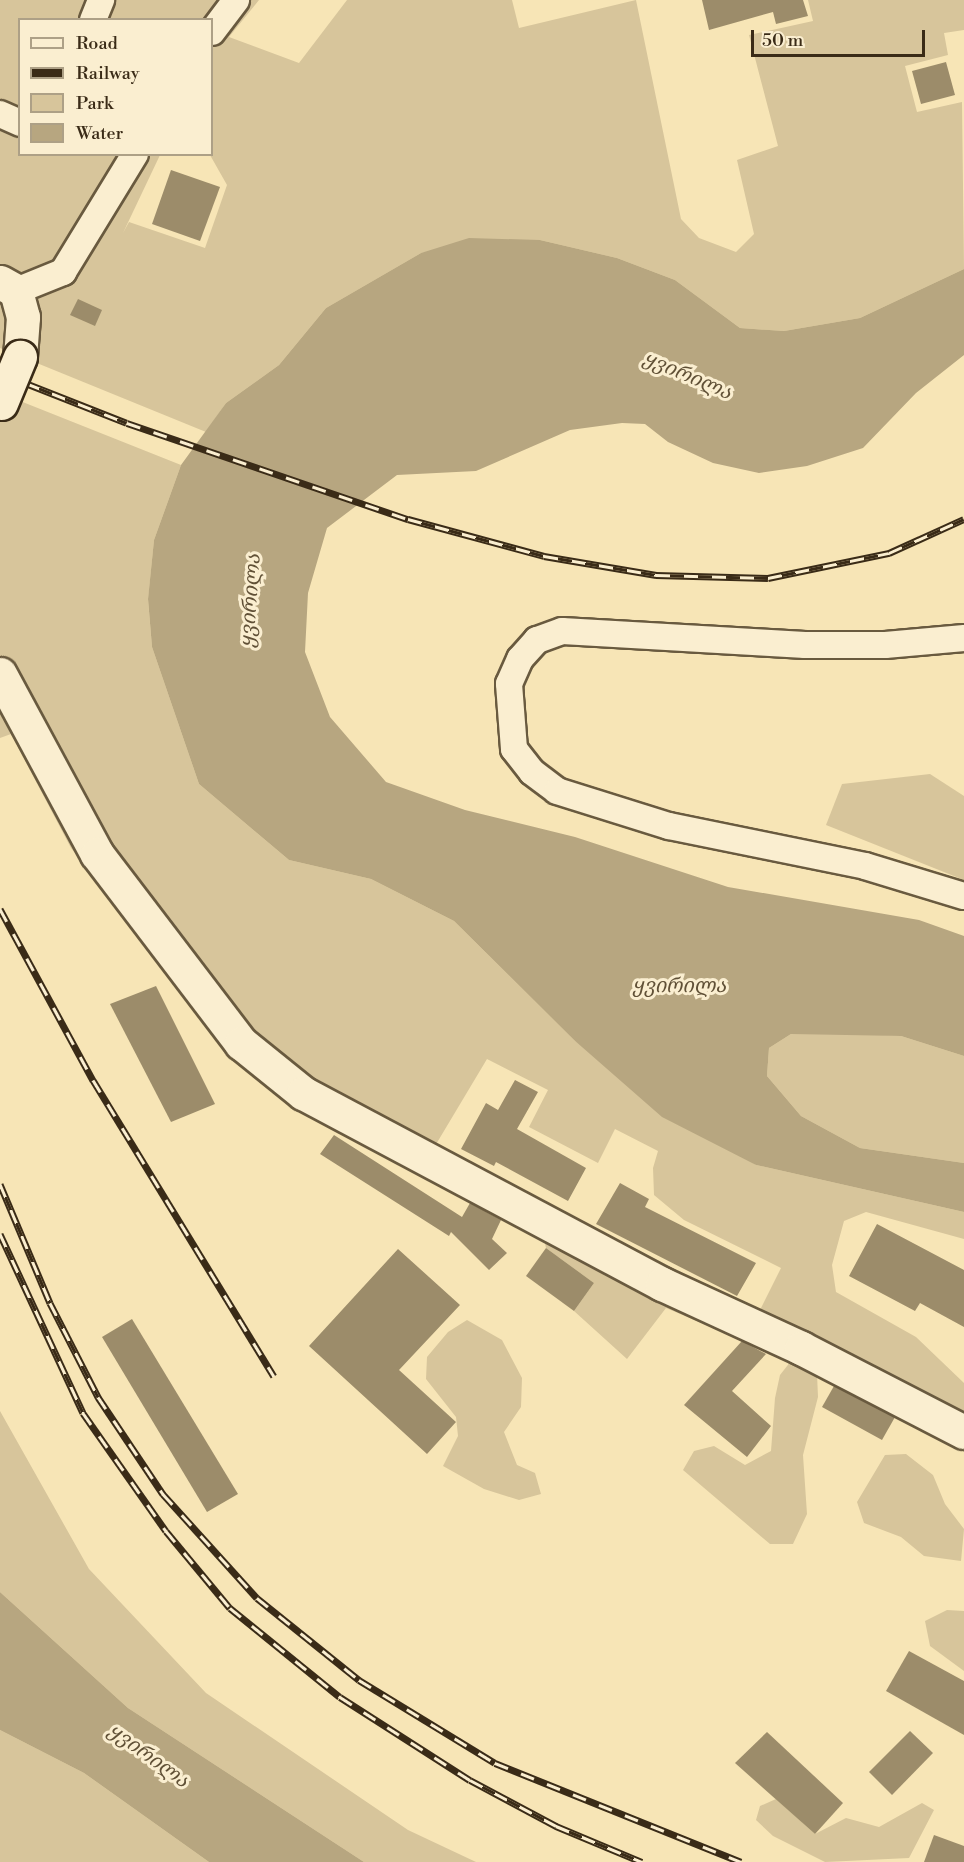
<!DOCTYPE html>
<meta charset="utf-8">
<style>
body{margin:0}
#map{position:relative;width:964px;height:1862px;overflow:hidden;background:#f7e5b6;font-family:"Libre Bodoni","Noto Serif Georgian",serif}
div>[style]{position:absolute}
[style*='--x']{left:calc(var(--x)*1px);top:calc(var(--y)*1px);width:calc(var(--w)*1px);rotate:calc(var(--a)*1deg)}
.green>*{inset:0;background:#d7c59b}
.water>*{inset:0;background:#b7a680}
.building>*{inset:0;background:#9c8c6a}
.roads{filter:drop-shadow(2px 0 #695a3f) drop-shadow(-2px 0 #695a3f) drop-shadow(0 2px #695a3f) drop-shadow(0 -2px #695a3f)}
.street>*{height:26px;margin:-13px;padding:0 13px;transform-origin:13px;border-radius:13px;background:#faeed0}
.secondary>*{height:33px;margin:-16.5px;padding:0 16.5px;transform-origin:16.5px;border-radius:16.5px;background:#faeed0}
.rail>*{height:7px;margin-top:-3.5px;transform-origin:0;background:repeating-linear-gradient(90deg,#faeed0 0 14px,#3a2b17 0 28px);box-sizing:border-box;border-block:2px solid #3a2b17}
.bridges{filter:drop-shadow(2px 0 #3a2b17) drop-shadow(-2px 0 #3a2b17) drop-shadow(0 2px #3a2b17) drop-shadow(0 -2px #3a2b17)}
.secondary-bridge>*{height:33px;margin:-16.5px;padding:0 16.5px;transform-origin:16.5px;border-radius:16.5px;background:#faeed0}
span{translate:-50% -50%;white-space:nowrap;text-align:center;line-height:1.15;-webkit-text-stroke:6px #faeed0;paint-order:stroke}
.water-label{font-size:20px;color:#605036;font-style:italic}
.legend{position:absolute;left:18px;top:18px;width:195px;height:138px;box-sizing:border-box;background:#faeed0;border:2px solid #ada086;margin:0;padding:8px 10px;list-style:none;font-size:18px;color:#3a2b17}
.legend li{display:flex;align-items:center;gap:12px;height:30px}
.legend b{width:30px;border:2px solid #ada086}
.scale{position:absolute;left:751px;top:30px;width:174px;height:27px;box-sizing:border-box;border:3px solid #3a2b17;border-top:0;padding-left:8px;font-size:18px;line-height:21px;white-space:nowrap;color:#3a2b17;-webkit-text-stroke:4px #faeed0;paint-order:stroke}
</style>
<div id="map">
<div class="green">
<div style="clip-path:polygon(evenodd,0 0,259px 0,229px 37px,299px 63px,347px 0,512px 0,519px 28px,636px 0,681px 219px,699px 238px,736px 252px,754px 234px,737px 160px,778px 146px,749px 35px,813px 21px,808px 0,964px 0,964px 30px,944px 33px,948px 55px,905px 66px,917px 112px,962px 102px,964px 269px,860px 318px,784px 331px,740px 328px,675px 280px,617px 258px,540px 240px,421px 253px,326px 308px,279px 365px,226px 403px,206px 432px,0 348px,0 0,20px 20px,212px 20px,210px 155px,227px 185px,205px 248px,129px 222px,123px 233px,160px 155px,20px 154px,20px 20px)"></div>
<div style="clip-path:polygon(evenodd,0 393px,181px 465px,154px 540px,148px 600px,152px 647px,199px 784px,289px 860px,371px 879px,454px 921px,574px 1040px,756px 1165px,964px 1212px,964px 1239px,866px 1212px,844px 1221px,832px 1265px,836px 1292px,916px 1337px,964px 1383px,964px 1449px,817px 1374px,818px 1397px,803px 1455px,807px 1514px,793px 1544px,770px 1544px,683px 1470px,694px 1451px,714px 1446px,745px 1465px,771px 1451px,775px 1398px,780px 1375px,791px 1361px,666px 1308px,627px 1359px,574px 1311px,594px 1283px,546px 1248px,543px 1235px,316px 1120px,253px 1077px,71px 848px,11px 734px,0 738px,0 393px,487px 1059px,548px 1090px,529px 1127px,598px 1163px,615px 1129px,658px 1151px,653px 1168px,654px 1195px,684px 1220px,781px 1268px,759px 1312px,435px 1146px,487px 1059px)"></div>
<div style="clip-path:polygon(930px 774px,964px 796px,964px 880px,826px 825px,842px 784px)"></div>
<div style="clip-path:polygon(828px 1032px,901px 1036px,964px 1056px,964px 1163px,860px 1148px,801px 1116px,767px 1076px,769px 1048px,791px 1034px)"></div>
<div style="clip-path:polygon(467px 1320px,502px 1340px,522px 1378px,521px 1407px,504px 1432px,517px 1465px,535px 1473px,541px 1494px,519px 1500px,484px 1489px,443px 1466px,458px 1436px,456px 1417px,426px 1379px,427px 1357px,448px 1332px)"></div>
<div style="clip-path:polygon(0 1411px,89px 1569px,206px 1693px,408px 1830px,476px 1862px,364px 1862px,128px 1708px,0 1592px)"></div>
<div style="clip-path:polygon(906px 1454px,933px 1475px,945px 1504px,964px 1529px,961px 1561px,924px 1556px,901px 1537px,864px 1523px,857px 1502px,885px 1455px)"></div>
<div style="clip-path:polygon(947px 1610px,964px 1611px,964px 1671px,930px 1646px,925px 1621px)"></div>
<div style="clip-path:polygon(0 1730px,84px 1773px,209px 1862px,0 1862px)"></div>
<div style="clip-path:polygon(776px 1799px,815px 1834px,846px 1818px,879px 1827px,922px 1803px,934px 1810px,909px 1858px,825px 1862px,773px 1836px,756px 1820px,760px 1806px)"></div>
</div>
<div class="water">
<div style="clip-path:polygon(469px 238px,540px 240px,617px 258px,675px 280px,740px 328px,784px 331px,860px 318px,964px 269px,964px 355px,916px 393px,863px 448px,807px 466px,759px 473px,713px 463px,668px 442px,645px 424px,622px 423px,570px 430px,476px 471px,397px 475px,327px 528px,308px 593px,305px 652px,330px 717px,386px 782px,465px 810px,575px 837px,728px 887px,919px 920px,964px 936px,964px 1056px,901px 1036px,791px 1034px,769px 1048px,767px 1076px,801px 1116px,860px 1148px,964px 1163px,964px 1212px,756px 1165px,662px 1117px,574px 1040px,454px 921px,371px 879px,289px 860px,199px 784px,152px 647px,148px 599px,154px 540px,181px 465px,226px 403px,279px 365px,326px 308px,421px 253px)"></div>
<div style="clip-path:polygon(0 1592px,128px 1708px,364px 1862px,209px 1862px,84px 1773px,0 1730px)"></div>
</div>
<div class="building">
<div style="clip-path:polygon(702px 0,803px 0,808px 16px,776px 24px,773px 12px,709px 30px)"></div>
<div style="clip-path:polygon(946px 62px,955px 95px,921px 104px,912px 71px)"></div>
<div style="clip-path:polygon(171px 170px,220px 187px,200px 241px,152px 224px)"></div>
<div style="clip-path:polygon(78px 299px,102px 310px,95px 326px,70px 315px)"></div>
<div style="clip-path:polygon(156px 986px,215px 1104px,171px 1122px,110px 1004px)"></div>
<div style="clip-path:polygon(515px 1080px,538px 1092px,517px 1129px,586px 1168px,568px 1201px,496px 1162px,494px 1166px,461px 1149px,486px 1103px,498px 1110px)"></div>
<div style="clip-path:polygon(334px 1135px,462px 1217px,470px 1203px,501px 1220px,492px 1239px,507px 1253px,489px 1270px,451px 1232px,449px 1236px,320px 1154px)"></div>
<div style="clip-path:polygon(620px 1183px,649px 1199px,645px 1207px,756px 1263px,737px 1296px,596px 1224px)"></div>
<div style="clip-path:polygon(877px 1224px,964px 1270px,964px 1327px,920px 1303px,915px 1311px,849px 1276px)"></div>
<div style="clip-path:polygon(546px 1248px,594px 1283px,574px 1311px,526px 1276px)"></div>
<div style="clip-path:polygon(398px 1249px,460px 1305px,399px 1370px,456px 1422px,427px 1454px,309px 1346px)"></div>
<div style="clip-path:polygon(132px 1319px,238px 1494px,207px 1512px,102px 1337px)"></div>
<div style="clip-path:polygon(742px 1341px,766px 1354px,732px 1391px,771px 1426px,747px 1457px,684px 1405px)"></div>
<div style="clip-path:polygon(834px 1386px,895px 1417px,882px 1440px,822px 1407px)"></div>
<div style="clip-path:polygon(909px 1651px,964px 1681px,964px 1735px,886px 1691px)"></div>
<div style="clip-path:polygon(910px 1731px,933px 1753px,892px 1795px,869px 1772px)"></div>
<div style="clip-path:polygon(767px 1732px,843px 1803px,815px 1834px,735px 1763px)"></div>
<div style="clip-path:polygon(934px 1835px,964px 1846px,964px 1862px,924px 1862px)"></div>
</div>
<div class="roads">
<div class="street">
<div style="--x:93;--y:20;--w:22;--a:-68"></div>
<div style="--x:212;--y:32;--w:40;--a:-53"></div>
<div style="--x:0;--y:114;--w:22;--a:24"></div>
<div style="--x:16;--y:291;--w:51;--a:-22"></div>
<div style="--x:63;--y:272;--w:138;--a:-58.6"></div>
<div style="--x:964;--y:638;--w:79;--a:174.9"></div>
<div style="--x:885;--y:645;--w:80;--a:180"></div>
<div style="--x:805;--y:645;--w:243;--a:-176.7"></div>
<div style="--x:562;--y:631;--w:27;--a:160"></div>
<div style="--x:537;--y:640;--w:25;--a:132"></div>
<div style="--x:520;--y:659;--w:27;--a:114"></div>
<div style="--x:509;--y:684;--w:65;--a:85.6"></div>
<div style="--x:514;--y:749;--w:29;--a:52"></div>
<div style="--x:532;--y:772;--w:31;--a:37"></div>
<div style="--x:557;--y:791;--w:117;--a:17.4"></div>
<div style="--x:669;--y:826;--w:200;--a:11.5"></div>
<div style="--x:865;--y:866;--w:103;--a:16.9"></div>
</div>
<div class="secondary">
<div style="--x:0;--y:282;--w:18;--a:29"></div>
<div style="--x:16;--y:291;--w:27;--a:75"></div>
<div style="--x:23;--y:317;--w:40;--a:94.3"></div>
<div style="--x:0;--y:674;--w:204;--a:61.7"></div>
<div style="--x:97;--y:854;--w:238;--a:52.7"></div>
<div style="--x:241;--y:1043;--w:80;--a:38.9"></div>
<div style="--x:303;--y:1093;--w:407;--a:28"></div>
<div style="--x:662;--y:1284;--w:153;--a:24.7"></div>
<div style="--x:801;--y:1348;--w:183;--a:27.3"></div>
</div>
</div>
<div class="rail">
<div style="--x:0;--y:373;--w:136;--a:21.5"></div>
<div style="--x:127;--y:423;--w:297;--a:18.9"></div>
<div style="--x:408;--y:519;--w:141;--a:15.2"></div>
<div style="--x:544;--y:556;--w:114;--a:9.6"></div>
<div style="--x:656;--y:575;--w:112;--a:1.5"></div>
<div style="--x:768;--y:578;--w:124;--a:-11.7"></div>
<div style="--x:889;--y:553;--w:82;--a:-24.4"></div>
<div style="--x:0;--y:909;--w:195;--a:61.5"></div>
<div style="--x:93;--y:1080;--w:347;--a:58.6"></div>
<div style="--x:0;--y:1184;--w:129;--a:67.2"></div>
<div style="--x:50;--y:1303;--w:106;--a:62.9"></div>
<div style="--x:98;--y:1397;--w:117;--a:56.2"></div>
<div style="--x:163;--y:1494;--w:140;--a:47.9"></div>
<div style="--x:257;--y:1598;--w:131;--a:38.8"></div>
<div style="--x:359;--y:1680;--w:159;--a:31.4"></div>
<div style="--x:495;--y:1763;--w:265;--a:21.9"></div>
<div style="--x:0;--y:1234;--w:197;--a:65.1"></div>
<div style="--x:83;--y:1413;--w:144;--a:54.9"></div>
<div style="--x:166;--y:1531;--w:100;--a:50.3"></div>
<div style="--x:230;--y:1608;--w:141;--a:39"></div>
<div style="--x:340;--y:1697;--w:154;--a:32.6"></div>
<div style="--x:470;--y:1780;--w:98;--a:28.1"></div>
<div style="--x:556;--y:1826;--w:93;--a:22.7"></div>
</div>
<div class="bridges">
<div class="secondary-bridge">
<div style="--x:1;--y:403;--w:50;--a:-67.6"></div>
</div>
</div>
<div class="water-label">
<span style="left:687px;top:376px;rotate:23deg">ყვირილა</span>
<span style="left:251px;top:601px;rotate:-86deg">ყვირილა</span>
<span style="left:679px;top:986px">ყვირილა</span>
<span style="left:148px;top:1756px;rotate:36deg">ყვირილა</span>
</div>
<ul class="legend">
<li><b style="height:8px;background:#faeed0"></b>Road</li>
<li><b style="height:8px;background:#3a2b17"></b>Railway</li>
<li><b style="height:16px;background:#d7c59b"></b>Park</li>
<li><b style="height:16px;background:#b7a680"></b>Water</li>
</ul>
<div class="scale">50 m</div>
</div>
